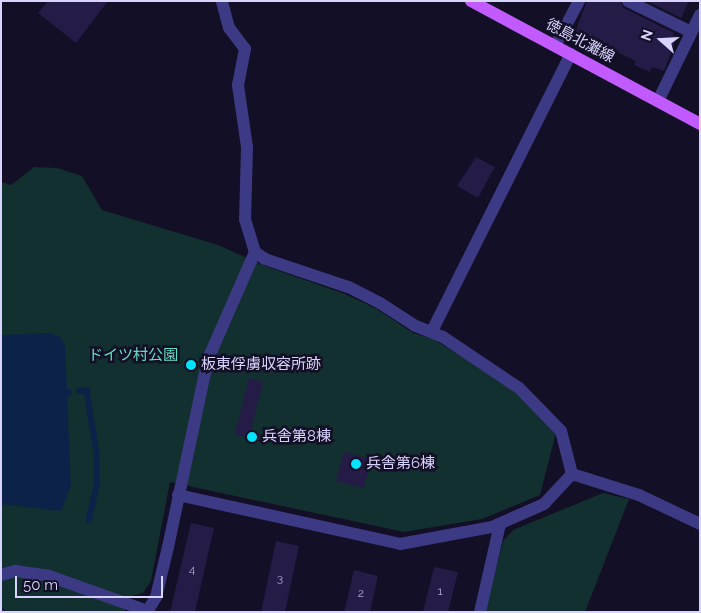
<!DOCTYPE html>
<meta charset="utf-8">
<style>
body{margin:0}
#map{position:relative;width:701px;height:613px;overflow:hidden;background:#130f26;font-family:Raleway,"Noto Sans JP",sans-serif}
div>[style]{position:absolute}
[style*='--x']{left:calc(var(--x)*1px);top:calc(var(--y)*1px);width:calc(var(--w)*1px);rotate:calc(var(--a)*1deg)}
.green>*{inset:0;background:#12302f}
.water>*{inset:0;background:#0c2248}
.stream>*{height:5.5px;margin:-2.75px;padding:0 2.75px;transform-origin:2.75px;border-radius:2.75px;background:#0c2248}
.building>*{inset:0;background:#241b47}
.minor>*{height:12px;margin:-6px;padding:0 6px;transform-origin:6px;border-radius:6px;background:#3d3a85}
.primary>*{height:12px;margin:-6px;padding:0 6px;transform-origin:6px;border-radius:6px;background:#c25bff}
.dots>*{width:14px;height:14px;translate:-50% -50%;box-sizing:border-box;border:2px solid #130f26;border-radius:50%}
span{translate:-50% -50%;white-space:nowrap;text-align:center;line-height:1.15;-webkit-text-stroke:5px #130f26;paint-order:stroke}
.number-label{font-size:12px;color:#aca6d1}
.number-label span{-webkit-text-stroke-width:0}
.street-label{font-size:15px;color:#d9d4ff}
.park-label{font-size:15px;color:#5fe0c0}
.poi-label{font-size:15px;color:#d9d4ff}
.left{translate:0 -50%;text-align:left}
.frame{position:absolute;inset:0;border:2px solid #d9d4ff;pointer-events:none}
.north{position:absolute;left:636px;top:15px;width:50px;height:50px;-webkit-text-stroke:4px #130f26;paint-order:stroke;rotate:289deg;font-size:14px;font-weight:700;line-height:20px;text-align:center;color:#d9d4ff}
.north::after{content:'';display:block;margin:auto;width:18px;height:22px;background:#d9d4ff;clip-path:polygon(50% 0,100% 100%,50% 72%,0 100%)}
.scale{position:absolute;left:15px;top:576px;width:148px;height:22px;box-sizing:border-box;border:2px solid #d9d4ff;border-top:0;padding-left:6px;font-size:15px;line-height:18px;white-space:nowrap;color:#d9d4ff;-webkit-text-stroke:4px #130f26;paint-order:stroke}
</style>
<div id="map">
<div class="green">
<div style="clip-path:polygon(34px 167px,57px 168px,82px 176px,102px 210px,218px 245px,265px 266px,345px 294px,377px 309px,413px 333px,433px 339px,500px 380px,531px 404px,556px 433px,540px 495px,482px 519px,404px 532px,170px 482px,151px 581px,143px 593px,131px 596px,124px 612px,7px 612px,1px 606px,1px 182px,11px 185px)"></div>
<div style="clip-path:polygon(603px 493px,629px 499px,585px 612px,485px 612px,503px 541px,513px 530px)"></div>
</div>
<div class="water">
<div style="clip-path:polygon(49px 333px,60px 337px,65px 346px,67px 389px,71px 390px,72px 395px,67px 397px,71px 486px,61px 511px,1px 504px,1px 335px)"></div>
</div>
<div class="stream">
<div style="--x:79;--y:391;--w:8;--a:-7"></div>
<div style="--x:87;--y:390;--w:65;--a:81.1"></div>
<div style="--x:97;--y:454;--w:32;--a:90"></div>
<div style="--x:97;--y:486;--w:35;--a:103"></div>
<div style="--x:1;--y:611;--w:1;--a:45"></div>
</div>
<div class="building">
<div style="clip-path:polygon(48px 1px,108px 1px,76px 43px,38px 13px)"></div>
<div style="clip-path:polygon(587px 1px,620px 1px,624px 8px,674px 33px,673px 35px,677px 37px,664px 71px,652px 67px,650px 72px,634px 65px,636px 61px,575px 32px)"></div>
<div style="clip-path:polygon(647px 1px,689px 1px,681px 18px)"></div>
<div style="clip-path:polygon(476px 157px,495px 167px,478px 198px,457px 186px)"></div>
<div style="clip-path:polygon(249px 378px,263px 382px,249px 438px,235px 434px)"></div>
<div style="clip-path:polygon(344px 452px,371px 459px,364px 488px,336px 481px)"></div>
<div style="clip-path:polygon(191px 523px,214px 528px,195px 612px,170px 612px)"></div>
<div style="clip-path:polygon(276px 541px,299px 546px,285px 612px,261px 612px)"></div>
<div style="clip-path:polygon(434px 567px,458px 572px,448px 612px,423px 612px)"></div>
<div style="clip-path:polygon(354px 570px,378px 576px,370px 612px,344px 612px)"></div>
</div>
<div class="minor">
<div style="--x:628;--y:1;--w:70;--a:26.2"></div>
<div style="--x:555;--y:46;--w:51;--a:-61.9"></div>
<div style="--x:658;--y:101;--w:96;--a:-64"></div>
<div style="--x:432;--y:331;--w:310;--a:-63.4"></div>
<div style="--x:572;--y:474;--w:70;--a:17.4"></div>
<div style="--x:639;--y:495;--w:68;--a:25.4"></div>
<div style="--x:178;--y:495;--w:227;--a:12.4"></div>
<div style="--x:400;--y:544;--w:94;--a:-10.5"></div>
<div style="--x:492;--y:527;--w:57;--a:-23.9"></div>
<div style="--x:544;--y:504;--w:41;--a:-47"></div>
<div style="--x:572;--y:474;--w:44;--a:-104.3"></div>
<div style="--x:561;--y:431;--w:60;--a:-134.3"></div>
<div style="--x:519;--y:388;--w:92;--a:-146.1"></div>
<div style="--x:443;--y:337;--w:31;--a:-158"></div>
<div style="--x:414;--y:325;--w:40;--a:-147.1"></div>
<div style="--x:380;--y:303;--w:36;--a:-153"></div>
<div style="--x:348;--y:287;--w:88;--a:-161.4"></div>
<div style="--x:265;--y:259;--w:12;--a:-145"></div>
<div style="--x:255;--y:252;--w:34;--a:-107"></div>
<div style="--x:245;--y:220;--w:73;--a:-88.4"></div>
<div style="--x:247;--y:147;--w:63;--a:-98.3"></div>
<div style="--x:238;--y:85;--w:37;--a:-79"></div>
<div style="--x:245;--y:49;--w:26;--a:-127"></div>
<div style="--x:229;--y:28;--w:28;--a:-105"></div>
<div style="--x:1;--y:575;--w:15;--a:-16"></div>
<div style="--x:15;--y:571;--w:34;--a:8"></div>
<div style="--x:49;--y:576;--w:105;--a:19.5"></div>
<div style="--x:147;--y:612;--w:17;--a:-59"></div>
<div style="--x:156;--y:597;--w:51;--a:-76.5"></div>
<div style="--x:168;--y:547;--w:192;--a:-78"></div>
<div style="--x:208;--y:359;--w:117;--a:-66.3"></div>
<div style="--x:480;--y:612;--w:90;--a:-77.2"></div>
</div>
<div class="primary">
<div style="--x:471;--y:1;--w:260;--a:28.2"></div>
</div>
<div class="dots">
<div style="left:191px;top:365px;background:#00e5ff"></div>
<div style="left:252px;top:437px;background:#00e5ff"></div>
<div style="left:356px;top:464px;background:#00e5ff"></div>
</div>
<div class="number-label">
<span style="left:192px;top:570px">4</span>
<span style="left:280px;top:579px">3</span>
<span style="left:440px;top:592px">1</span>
<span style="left:361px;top:594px">2</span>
</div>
<div class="street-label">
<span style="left:580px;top:41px;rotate:28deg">徳島北灘線</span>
</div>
<div class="park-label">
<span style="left:133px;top:356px">ドイツ村公園</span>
</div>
<div class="poi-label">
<span class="left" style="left:201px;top:365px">板東俘虜収容所跡</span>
<span class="left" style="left:262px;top:437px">兵舎第8棟</span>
<span class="left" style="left:366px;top:464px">兵舎第6棟</span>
</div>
<div class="frame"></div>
<div class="north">N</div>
<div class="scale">50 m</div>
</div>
